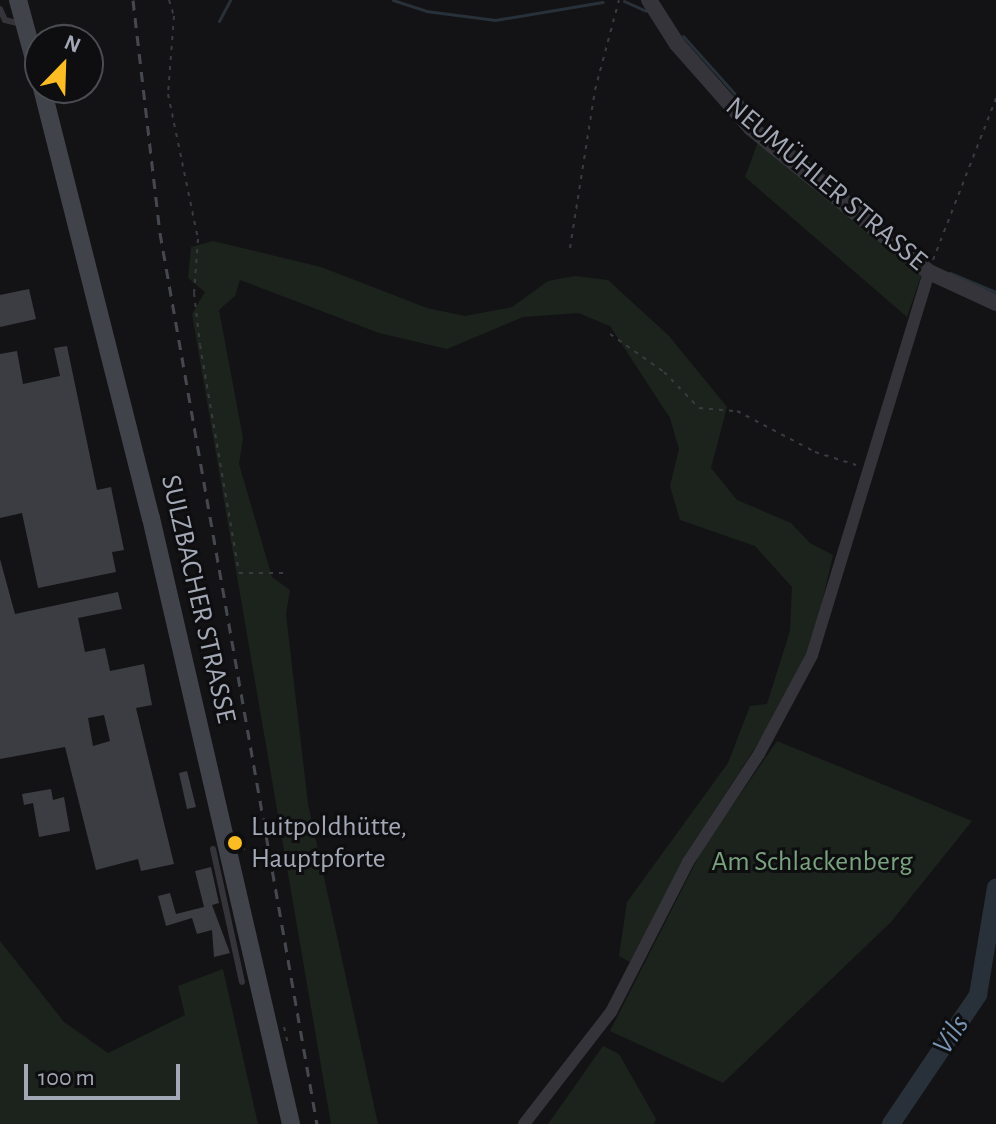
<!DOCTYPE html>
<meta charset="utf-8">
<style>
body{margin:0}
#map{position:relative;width:996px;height:1124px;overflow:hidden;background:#131315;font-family:"Alegreya Sans",sans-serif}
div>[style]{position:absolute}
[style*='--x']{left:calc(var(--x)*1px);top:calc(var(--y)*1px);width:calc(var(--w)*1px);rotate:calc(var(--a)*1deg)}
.green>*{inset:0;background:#1b231c}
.stream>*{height:3px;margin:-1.5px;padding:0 1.5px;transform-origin:1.5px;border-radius:1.5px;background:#283139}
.river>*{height:18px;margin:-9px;padding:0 9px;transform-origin:9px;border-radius:9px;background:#283139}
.building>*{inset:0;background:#3c3d42}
.path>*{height:2px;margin-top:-1px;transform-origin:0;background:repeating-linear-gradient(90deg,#3a3b41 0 4px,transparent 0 10px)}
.service>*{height:6px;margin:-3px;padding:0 3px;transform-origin:3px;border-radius:3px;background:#34343a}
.minor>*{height:12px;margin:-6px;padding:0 6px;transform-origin:6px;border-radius:6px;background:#34343a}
.tertiary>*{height:16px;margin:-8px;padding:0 8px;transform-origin:8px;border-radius:8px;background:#34343a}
.secondary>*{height:18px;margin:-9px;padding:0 9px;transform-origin:9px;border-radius:9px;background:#41434a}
.rail>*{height:3px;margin-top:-1.5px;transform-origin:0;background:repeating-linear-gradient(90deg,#46484f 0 10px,transparent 0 18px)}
.dots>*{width:22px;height:22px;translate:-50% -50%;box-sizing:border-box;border:4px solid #0e0e10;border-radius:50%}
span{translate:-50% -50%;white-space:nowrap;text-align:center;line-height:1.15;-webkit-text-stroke:6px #0e0e10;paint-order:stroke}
.street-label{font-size:28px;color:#a3a8b6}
.poi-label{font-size:28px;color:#a3a8b6}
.left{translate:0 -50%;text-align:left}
.park-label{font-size:28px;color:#79a27e}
.water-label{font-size:30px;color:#7895b3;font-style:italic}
.north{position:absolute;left:24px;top:24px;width:80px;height:80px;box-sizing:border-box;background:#0e0e10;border:2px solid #4a4c52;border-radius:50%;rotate:23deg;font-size:22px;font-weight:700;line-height:32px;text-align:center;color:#a3a8b6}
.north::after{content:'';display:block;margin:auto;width:28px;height:36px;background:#fcbd24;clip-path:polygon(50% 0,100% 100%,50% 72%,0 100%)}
.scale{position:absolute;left:24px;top:1064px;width:156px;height:36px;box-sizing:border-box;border:4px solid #a3a8b6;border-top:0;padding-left:10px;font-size:24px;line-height:28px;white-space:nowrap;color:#a3a8b6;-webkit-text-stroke:6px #0e0e10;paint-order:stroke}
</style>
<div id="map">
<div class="green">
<div style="clip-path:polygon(758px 142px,921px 276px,907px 317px,745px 177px)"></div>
<div style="clip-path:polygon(213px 241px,321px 267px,427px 308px,465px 316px,512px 307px,548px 281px,575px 276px,608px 280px,669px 336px,727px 407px,711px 468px,737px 500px,791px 523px,810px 543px,833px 555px,814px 638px,789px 695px,686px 855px,630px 962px,619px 956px,627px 902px,728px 763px,750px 706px,767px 704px,790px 631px,792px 587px,755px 546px,680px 520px,670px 486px,679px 449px,670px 418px,610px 326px,578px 313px,523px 317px,447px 349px,379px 333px,240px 280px,235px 296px,219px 310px,243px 438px,239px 464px,272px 577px,290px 590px,286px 614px,308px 804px,378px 1124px,331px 1124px,192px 314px,205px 292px,188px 278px,191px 247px)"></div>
<div style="clip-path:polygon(777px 741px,972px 821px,891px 922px,723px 1083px,610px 1031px,703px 848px)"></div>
<div style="clip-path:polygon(0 941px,64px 1022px,108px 1053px,185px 1015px,178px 986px,223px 969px,258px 1124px,0 1124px)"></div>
<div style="clip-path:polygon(603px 1046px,619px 1054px,656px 1119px,654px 1124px,548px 1124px)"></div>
</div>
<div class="stream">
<div style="--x:393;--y:0;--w:35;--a:18"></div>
<div style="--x:426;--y:11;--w:70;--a:7.4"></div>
<div style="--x:495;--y:20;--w:109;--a:-9.5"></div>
<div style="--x:624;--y:1;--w:24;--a:24"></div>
<div style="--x:219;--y:21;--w:24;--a:-62"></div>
<div style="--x:683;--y:36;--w:114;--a:48.2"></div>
<div style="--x:769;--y:131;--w:104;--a:39.5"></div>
<div style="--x:950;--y:273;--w:50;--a:22.4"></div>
</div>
<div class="river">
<div style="--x:891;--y:1124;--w:156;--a:-56"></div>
<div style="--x:978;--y:995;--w:109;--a:-80.5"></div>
</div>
<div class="building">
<div style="clip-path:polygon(29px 289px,36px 319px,0 327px,0 295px)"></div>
<div style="clip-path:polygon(67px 346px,97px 490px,111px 487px,124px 550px,112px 552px,116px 572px,38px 588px,22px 513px,0 518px,0 354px,17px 351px,23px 384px,60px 376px,54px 348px)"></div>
<div style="clip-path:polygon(evenodd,0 559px,15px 614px,118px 592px,122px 609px,78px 618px,85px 652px,105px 648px,110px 671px,144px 664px,152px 705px,136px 708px,174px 864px,141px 871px,138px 859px,96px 870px,65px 747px,0 759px,0 559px,104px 715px,110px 741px,93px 746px,88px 718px,104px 715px)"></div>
<div style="clip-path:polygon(187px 771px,196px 807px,187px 809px,179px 773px)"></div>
<div style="clip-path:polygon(51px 789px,53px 800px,64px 797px,70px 831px,39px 837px,33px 803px,24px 805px,22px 794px)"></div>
<div style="clip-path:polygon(211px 867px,219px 903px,212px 905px,230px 953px,214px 957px,212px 930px,197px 934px,192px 918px,166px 926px,158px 896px,170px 893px,176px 914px,204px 907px,195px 871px)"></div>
</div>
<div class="path">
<div style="--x:169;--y:0;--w:17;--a:73"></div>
<div style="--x:174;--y:16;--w:78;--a:94.4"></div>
<div style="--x:168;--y:94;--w:148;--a:78.3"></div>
<div style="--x:198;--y:239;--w:54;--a:94.2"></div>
<div style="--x:194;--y:293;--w:52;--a:83.4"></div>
<div style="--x:200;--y:345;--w:231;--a:80.3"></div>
<div style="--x:239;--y:573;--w:47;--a:0"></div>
<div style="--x:570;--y:248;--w:160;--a:-81"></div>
<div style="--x:595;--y:90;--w:93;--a:-75.1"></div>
<div style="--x:933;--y:260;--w:174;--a:-68.7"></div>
<div style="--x:610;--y:334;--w:66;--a:35.1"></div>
<div style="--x:664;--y:372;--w:50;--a:45.8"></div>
<div style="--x:699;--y:408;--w:38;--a:5"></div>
<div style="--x:737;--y:411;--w:88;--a:27.7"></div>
<div style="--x:815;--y:452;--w:43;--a:17.6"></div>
<div style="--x:241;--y:850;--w:9;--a:-18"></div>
<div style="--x:284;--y:1027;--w:17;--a:77"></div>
</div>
<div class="service">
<div style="--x:0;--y:9;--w:12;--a:66"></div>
<div style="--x:5;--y:20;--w:16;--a:14"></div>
<div style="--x:213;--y:849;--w:136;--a:77.7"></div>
</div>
<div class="minor">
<div style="--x:524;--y:1124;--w:142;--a:-52.2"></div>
<div style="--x:611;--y:1012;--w:169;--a:-62.8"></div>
<div style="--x:688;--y:862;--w:129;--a:-56.7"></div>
<div style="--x:759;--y:754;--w:112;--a:-61.8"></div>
<div style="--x:812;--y:655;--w:400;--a:-73"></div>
</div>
<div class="tertiary">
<div style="--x:649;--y:0;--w:52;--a:57.5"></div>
<div style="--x:677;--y:44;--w:112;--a:48.6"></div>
<div style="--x:751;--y:128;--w:229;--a:39"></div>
<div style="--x:929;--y:272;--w:74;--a:24.8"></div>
</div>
<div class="secondary">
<div style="--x:18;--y:0;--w:84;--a:74.8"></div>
<div style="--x:42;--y:88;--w:444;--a:75.8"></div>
<div style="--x:151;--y:518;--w:622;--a:76.99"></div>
</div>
<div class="rail">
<div style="--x:133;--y:0;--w:235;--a:83.4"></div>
<div style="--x:160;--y:233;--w:905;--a:80.01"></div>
</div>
<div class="dots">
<div style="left:235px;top:843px;background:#fcbd24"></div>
</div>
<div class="street-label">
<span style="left:826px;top:184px;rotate:40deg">NEUMÜHLER STRASSE</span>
<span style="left:198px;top:599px;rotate:77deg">SULZBACHER STRASSE</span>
</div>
<div class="poi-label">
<span class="left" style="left:251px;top:843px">Luitpoldhütte,<br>Hauptpforte</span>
</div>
<div class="park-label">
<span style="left:812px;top:862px">Am Schlackenberg</span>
</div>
<div class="water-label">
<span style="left:951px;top:1035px;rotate:-56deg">Vils</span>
</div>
<div class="north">N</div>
<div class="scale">100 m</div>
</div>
